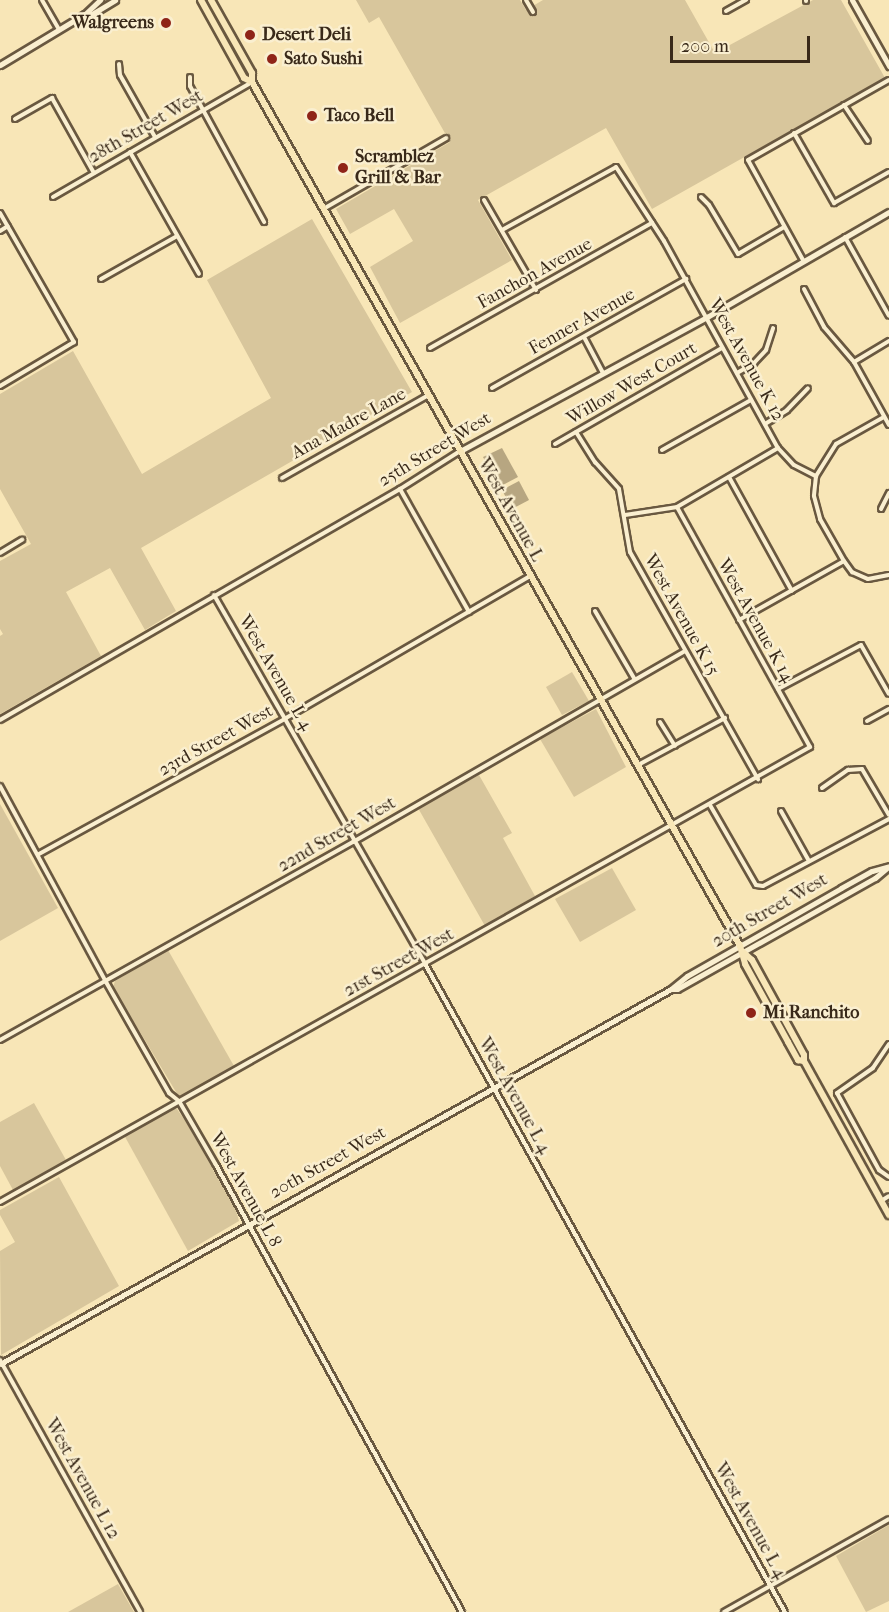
<!DOCTYPE html>
<style>
body{margin:0}
#map{position:relative;width:889px;height:1612px;overflow:hidden;background:#f8e6b7;font-family:"IM FELL French Canon",serif}
div>[style]{position:absolute}
[style*='--x']{left:calc(var(--x)*1px);top:calc(var(--y)*1px);width:calc(var(--w)*1px);rotate:calc(var(--a)*1deg)}
.green>*{inset:0;background:#d8c69c}
.water>*{inset:0;background:#b7a681}
.roads{filter:drop-shadow(2px 0 #695840) drop-shadow(-2px 0 #695840) drop-shadow(0 2px #695840) drop-shadow(0 -2px #695840)}
.street>*{height:4px;margin:-2px;padding:0 2px;transform-origin:2px;border-radius:2px;background:#faefd0}
.secondary>*{height:5px;margin:-2.5px;padding:0 2.5px;transform-origin:2.5px;border-radius:2.5px;background:#faefd0}
.primary>*{height:6px;margin:-3px;padding:0 3px;transform-origin:3px;border-radius:3px;background:#f8e6b7}
.dots>*{width:16px;height:16px;translate:-50% -50%;box-sizing:border-box;border:3px solid #faefd0;border-radius:50%}
span{translate:-50% -50%;white-space:nowrap;text-align:center;line-height:1.15;-webkit-text-stroke:5px #faefd0;paint-order:stroke}
.poi-label{font-size:18px;color:#392919;font-weight:700}
.right{translate:-100% -50%;text-align:right}
.left{translate:0 -50%;text-align:left}
.street-label{font-size:18px;color:#392919}
.scale{position:absolute;left:670px;top:36px;width:140px;height:27px;box-sizing:border-box;border:3px solid #392919;border-top:0;padding-left:8px;font-size:18px;line-height:21px;white-space:nowrap;color:#392919;-webkit-text-stroke:4px #faefd0;paint-order:stroke}
</style>
<div id="map">
<div class="green">
<div style="clip-path:polygon(356px 0,520px 0,526px 10px,543px 0,685px 0,715px 53px,813px 0,841px 0,885px 78px,652px 209px,606px 128px,478px 200px,512px 260px,400px 323px,370px 267px,413px 241px,394px 209px,350px 234px,336px 209px,450px 142px,379px 17px,369px 23px)"></div>
<div style="clip-path:polygon(312px 219px,412px 392px,141px 548px,176px 611px,145px 630px,110px 568px,66px 592px,101px 656px,0 714px,0 636px,3px 634px,0 629px,0 561px,31px 544px,0 489px,0 394px,73px 351px,142px 474px,271px 398px,207px 280px)"></div>
<div style="clip-path:polygon(572px 672px,589px 701px,562px 715px,546px 687px)"></div>
<div style="clip-path:polygon(596px 709px,626px 767px,574px 797px,540px 739px)"></div>
<div style="clip-path:polygon(479px 775px,512px 833px,503px 838px,535px 896px,485px 926px,418px 808px)"></div>
<div style="clip-path:polygon(0 804px,58px 908px,0 941px)"></div>
<div style="clip-path:polygon(612px 868px,636px 910px,580px 942px,555px 899px)"></div>
<div style="clip-path:polygon(168px 950px,234px 1066px,179px 1097px,113px 987px,115px 981px)"></div>
<div style="clip-path:polygon(34px 1103px,66px 1160px,13px 1190px,0 1166px,0 1122px)"></div>
<div style="clip-path:polygon(170px 1109px,177px 1109px,186px 1122px,236px 1210px,239px 1221px,188px 1251px,124px 1135px)"></div>
<div style="clip-path:polygon(59px 1177px,119px 1286px,1px 1355px,0 1251px,15px 1242px,0 1215px,0 1210px)"></div>
<div style="clip-path:polygon(889px 1525px,889px 1601px,866px 1612px,836px 1556px)"></div>
<div style="clip-path:polygon(118px 1584px,134px 1612px,68px 1612px)"></div>
</div>
<div class="water">
<div style="clip-path:polygon(502px 448px,518px 477px,499px 487px,483px 457px)"></div>
<div style="clip-path:polygon(519px 481px,529px 500px,512px 509px,502px 490px)"></div>
</div>
<div class="roads">
<div class="street">
<div style="--x:42;--y:0;--w:34;--a:60"></div>
<div style="--x:526;--y:0;--w:14;--a:60"></div>
<div style="--x:806;--y:0;--w:1;--a:90"></div>
<div style="--x:726;--y:11;--w:23;--a:-29"></div>
<div style="--x:119;--y:64;--w:11;--a:85"></div>
<div style="--x:120;--y:75;--w:71;--a:60.6"></div>
<div style="--x:190;--y:77;--w:9;--a:90"></div>
<div style="--x:190;--y:86;--w:155;--a:61.4"></div>
<div style="--x:844;--y:105;--w:43;--a:56.3"></div>
<div style="--x:15;--y:119;--w:43;--a:-29.6"></div>
<div style="--x:52;--y:98;--w:86;--a:60.8"></div>
<div style="--x:794;--y:133;--w:81;--a:60.3"></div>
<div style="--x:834;--y:203;--w:63;--a:-29.4"></div>
<div style="--x:130;--y:152;--w:140;--a:60.5"></div>
<div style="--x:53;--y:197;--w:230;--a:-30"></div>
<div style="--x:701;--y:197;--w:11;--a:45"></div>
<div style="--x:709;--y:205;--w:57;--a:59.4"></div>
<div style="--x:738;--y:254;--w:53;--a:-30.4"></div>
<div style="--x:484;--y:200;--w:104;--a:60"></div>
<div style="--x:325;--y:208;--w:140;--a:-30"></div>
<div style="--x:0;--y:213;--w:149;--a:60.2"></div>
<div style="--x:74;--y:342;--w:86;--a:149.3"></div>
<div style="--x:502;--y:230;--w:130;--a:-28.9"></div>
<div style="--x:616;--y:167;--w:88;--a:57"></div>
<div style="--x:664;--y:241;--w:236;--a:61.2"></div>
<div style="--x:778;--y:448;--w:23;--a:47"></div>
<div style="--x:794;--y:465;--w:25;--a:27"></div>
<div style="--x:816;--y:476;--w:20;--a:96"></div>
<div style="--x:814;--y:496;--w:24;--a:75"></div>
<div style="--x:820;--y:519;--w:48;--a:60.3"></div>
<div style="--x:0;--y:231;--w:9;--a:-32"></div>
<div style="--x:845;--y:237;--w:90;--a:60.9"></div>
<div style="--x:803;--y:260;--w:114;--a:-118.8"></div>
<div style="--x:748;--y:160;--w:162;--a:-29.6"></div>
<div style="--x:101;--y:279;--w:87;--a:-29.5"></div>
<div style="--x:804;--y:289;--w:43;--a:62.2"></div>
<div style="--x:824;--y:327;--w:46;--a:49.4"></div>
<div style="--x:854;--y:362;--w:72;--a:60.9"></div>
<div style="--x:584;--y:337;--w:41;--a:62.2"></div>
<div style="--x:430;--y:348;--w:255;--a:-29.4"></div>
<div style="--x:854;--y:362;--w:41;--a:-31"></div>
<div style="--x:737;--y:373;--w:20;--a:-30"></div>
<div style="--x:754;--y:363;--w:18;--a:-47"></div>
<div style="--x:766;--y:350;--w:23;--a:-72"></div>
<div style="--x:492;--y:388;--w:223;--a:-29.3"></div>
<div style="--x:765;--y:424;--w:26;--a:-32"></div>
<div style="--x:787;--y:410;--w:30;--a:-46"></div>
<div style="--x:576;--y:432;--w:36;--a:58"></div>
<div style="--x:595;--y:462;--w:36;--a:48"></div>
<div style="--x:619;--y:489;--w:64;--a:80.1"></div>
<div style="--x:630;--y:552;--w:261;--a:60.6"></div>
<div style="--x:555;--y:444;--w:193;--a:-29.9"></div>
<div style="--x:662;--y:450;--w:102;--a:-29.3"></div>
<div style="--x:816;--y:476;--w:38;--a:-58"></div>
<div style="--x:836;--y:444;--w:55;--a:-29.4"></div>
<div style="--x:729;--y:477;--w:130;--a:61.1"></div>
<div style="--x:282;--y:478;--w:169;--a:-29.5"></div>
<div style="--x:400;--y:489;--w:141;--a:60.7"></div>
<div style="--x:881;--y:509;--w:18;--a:-63"></div>
<div style="--x:625;--y:515;--w:53;--a:-8.7"></div>
<div style="--x:677;--y:507;--w:117;--a:-30.3"></div>
<div style="--x:0;--y:553;--w:26;--a:-31"></div>
<div style="--x:214;--y:595;--w:425;--a:60.2"></div>
<div style="--x:425;--y:964;--w:741;--a:60.95"></div>
<div style="--x:595;--y:611;--w:78;--a:59.8"></div>
<div style="--x:739;--y:620;--w:120;--a:-29.3"></div>
<div style="--x:844;--y:561;--w:14;--a:54"></div>
<div style="--x:852;--y:572;--w:17;--a:24"></div>
<div style="--x:868;--y:579;--w:21;--a:-11"></div>
<div style="--x:778;--y:689;--w:94;--a:-27.9"></div>
<div style="--x:861;--y:645;--w:56;--a:60.3"></div>
<div style="--x:0;--y:720;--w:462;--a:-30"></div>
<div style="--x:400;--y:489;--w:71;--a:-32.3"></div>
<div style="--x:867;--y:721;--w:25;--a:-29"></div>
<div style="--x:660;--y:722;--w:28;--a:58"></div>
<div style="--x:638;--y:765;--w:99;--a:-28.4"></div>
<div style="--x:0;--y:786;--w:223;--a:61.6"></div>
<div style="--x:106;--y:982;--w:128;--a:60.4"></div>
<div style="--x:169;--y:1093;--w:13;--a:39"></div>
<div style="--x:179;--y:1101;--w:74;--a:60"></div>
<div style="--x:216;--y:1165;--w:510;--a:61.17"></div>
<div style="--x:822;--y:788;--w:32;--a:-35"></div>
<div style="--x:848;--y:770;--w:14;--a:-4"></div>
<div style="--x:862;--y:769;--w:53;--a:59.6"></div>
<div style="--x:710;--y:805;--w:92;--a:60.1"></div>
<div style="--x:756;--y:885;--w:7;--a:8"></div>
<div style="--x:763;--y:886;--w:143;--a:-28"></div>
<div style="--x:781;--y:811;--w:57;--a:60.8"></div>
<div style="--x:39;--y:854;--w:282;--a:-28.8"></div>
<div style="--x:286;--y:718;--w:282;--a:-30.2"></div>
<div style="--x:0;--y:1040;--w:405;--a:-29.3"></div>
<div style="--x:353;--y:842;--w:383;--a:-29.9"></div>
<div style="--x:889;--y:1044;--w:29;--a:124"></div>
<div style="--x:873;--y:1068;--w:44;--a:145.2"></div>
<div style="--x:837;--y:1093;--w:88;--a:61.4"></div>
<div style="--x:879;--y:1170;--w:12;--a:35"></div>
<div style="--x:881;--y:1201;--w:9;--a:-32"></div>
<div style="--x:0;--y:1202;--w:929;--a:-29.32"></div>
<div style="--x:810;--y:747;--w:274;--a:-119"></div>
<div style="--x:0;--y:1360;--w:288;--a:60.9"></div>
<div style="--x:724;--y:1612;--w:189;--a:-29.4"></div>
</div>
<div class="secondary">
<div style="--x:852;--y:0;--w:76;--a:60.7"></div>
<div style="--x:85;--y:14;--w:7;--a:0"></div>
<div style="--x:92;--y:14;--w:27;--a:-31"></div>
<div style="--x:0;--y:65;--w:99;--a:-31"></div>
<div style="--x:85;--y:14;--w:21;--a:-43"></div>
<div style="--x:460;--y:451;--w:281;--a:-28.5"></div>
<div style="--x:707;--y:317;--w:210;--a:-30"></div>
<div style="--x:671;--y:989;--w:6;--a:0"></div>
<div style="--x:677;--y:989;--w:227;--a:-29.3"></div>
<div style="--x:875;--y:878;--w:17;--a:-40"></div>
<div style="--x:0;--y:1364;--w:769;--a:-29.2"></div>
<div style="--x:671;--y:989;--w:21;--a:-39"></div>
<div style="--x:687;--y:976;--w:177;--a:-29.7"></div>
<div style="--x:841;--y:888;--w:35;--a:-29"></div>
<div style="--x:872;--y:871;--w:18;--a:-16"></div>
</div>
<div class="primary">
<div style="--x:201;--y:0;--w:89;--a:61.1"></div>
<div style="--x:244;--y:78;--w:9;--a:27"></div>
<div style="--x:211;--y:0;--w:84;--a:60.7"></div>
<div style="--x:252;--y:73;--w:9;--a:90"></div>
<div style="--x:252;--y:82;--w:992;--a:60.54"></div>
<div style="--x:740;--y:946;--w:19;--a:74"></div>
<div style="--x:745;--y:964;--w:89;--a:61.1"></div>
<div style="--x:788;--y:1042;--w:21;--a:61"></div>
<div style="--x:798;--y:1060;--w:6;--a:9"></div>
<div style="--x:743;--y:952;--w:12;--a:42"></div>
<div style="--x:752;--y:960;--w:108;--a:61.3"></div>
<div style="--x:804;--y:1055;--w:6;--a:90"></div>
<div style="--x:804;--y:1061;--w:176;--a:61.1"></div>
</div>
</div>
<div class="dots">
<div style="left:166px;top:23px;background:#8f2418"></div>
<div style="left:250px;top:35px;background:#8f2418"></div>
<div style="left:272px;top:59px;background:#8f2418"></div>
<div style="left:312px;top:116px;background:#8f2418"></div>
<div style="left:343px;top:168px;background:#8f2418"></div>
<div style="left:751px;top:1013px;background:#8f2418"></div>
</div>
<div class="poi-label">
<span class="right" style="left:154px;top:23px">Walgreens</span>
<span class="left" style="left:262px;top:35px">Desert Deli</span>
<span class="left" style="left:284px;top:59px">Sato Sushi</span>
<span class="left" style="left:324px;top:116px">Taco Bell</span>
<span class="left" style="left:355px;top:168px">Scramblez<br>Grill &amp; Bar</span>
<span class="left" style="left:763px;top:1013px">Mi Ranchito</span>
</div>
<div class="street-label">
<span style="left:146px;top:127px;rotate:-30deg">28th Street West</span>
<span style="left:535px;top:274px;rotate:-29deg">Fanchon Avenue</span>
<span style="left:582px;top:322px;rotate:-29deg">Fenner Avenue</span>
<span style="left:746px;top:360px;rotate:61deg">West Avenue K 12</span>
<span style="left:632px;top:384px;rotate:-30deg">Willow West Court</span>
<span style="left:349px;top:424px;rotate:-29deg">Ana Madre Lane</span>
<span style="left:435px;top:450px;rotate:-31deg">25th Street West</span>
<span style="left:510px;top:510px;rotate:61deg">West Avenue L</span>
<span style="left:681px;top:615px;rotate:61deg">West Avenue K 15</span>
<span style="left:755px;top:621px;rotate:61deg">West Avenue K 14</span>
<span style="left:275px;top:673px;rotate:60deg">West Avenue L 4</span>
<span style="left:216px;top:741px;rotate:-29deg">23rd Street West</span>
<span style="left:337px;top:835px;rotate:-30deg">22nd Street West</span>
<span style="left:770px;top:911px;rotate:-30deg">20th Street West</span>
<span style="left:399px;top:963px;rotate:-29deg">21st Street West</span>
<span style="left:514px;top:1096px;rotate:61deg">West Avenue L 4</span>
<span style="left:328px;top:1163px;rotate:-29deg">20th Street West</span>
<span style="left:245px;top:1190px;rotate:61deg">West Avenue L 8</span>
<span style="left:82px;top:1479px;rotate:61deg">West Avenue L 12</span>
<span style="left:750px;top:1521px;rotate:61deg">West Avenue L 4</span>
</div>
<div class="scale">200 m</div>
</div>
